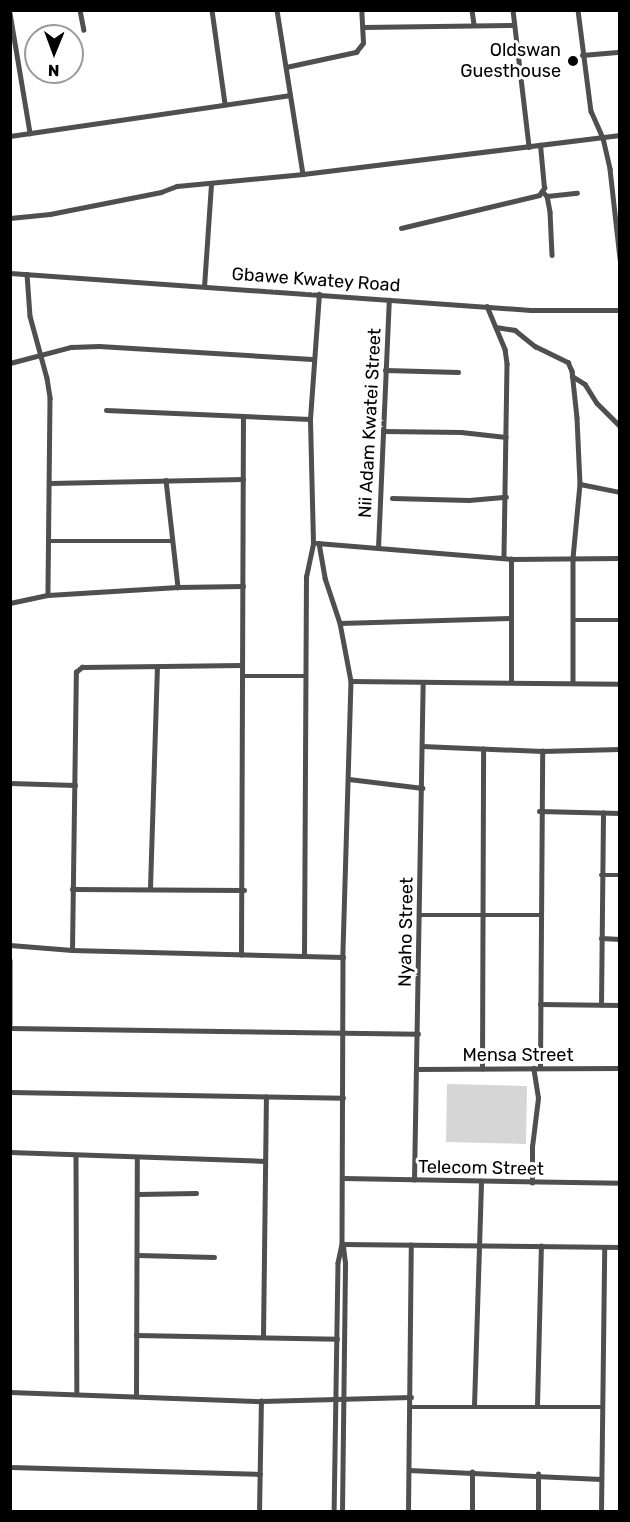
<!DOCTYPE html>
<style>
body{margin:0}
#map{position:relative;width:630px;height:1522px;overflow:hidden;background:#fff;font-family:Rubik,sans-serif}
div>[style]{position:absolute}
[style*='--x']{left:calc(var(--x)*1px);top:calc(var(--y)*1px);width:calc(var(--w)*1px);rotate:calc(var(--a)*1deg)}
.green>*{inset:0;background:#d6d6d6}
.minor>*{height:4.5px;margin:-2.25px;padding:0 2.25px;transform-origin:2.25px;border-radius:2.25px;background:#4f4f4f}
.tertiary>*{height:5px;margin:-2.5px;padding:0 2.5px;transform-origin:2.5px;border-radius:2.5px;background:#4f4f4f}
.dots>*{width:16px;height:16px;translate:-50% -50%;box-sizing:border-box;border:3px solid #fff;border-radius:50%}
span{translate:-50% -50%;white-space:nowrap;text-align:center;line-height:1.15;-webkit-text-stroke:6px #fff;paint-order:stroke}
.poi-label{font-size:18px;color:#000}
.right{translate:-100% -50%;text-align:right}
.street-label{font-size:18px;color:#000}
.frame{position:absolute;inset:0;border:12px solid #000;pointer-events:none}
.north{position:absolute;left:24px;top:24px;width:60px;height:60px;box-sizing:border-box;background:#fff;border:2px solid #999;border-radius:50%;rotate:181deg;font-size:16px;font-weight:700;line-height:24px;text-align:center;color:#000}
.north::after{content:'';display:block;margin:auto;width:21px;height:27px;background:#000;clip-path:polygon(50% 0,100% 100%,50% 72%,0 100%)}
</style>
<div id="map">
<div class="green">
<div style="clip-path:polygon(447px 1084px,527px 1086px,526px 1144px,446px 1142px)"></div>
</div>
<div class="minor">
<div style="--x:80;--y:10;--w:20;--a:79"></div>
<div style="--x:212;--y:10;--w:95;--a:82.1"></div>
<div style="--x:277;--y:10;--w:166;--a:81"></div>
<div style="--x:472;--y:10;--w:14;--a:82"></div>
<div style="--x:513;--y:10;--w:138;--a:83.3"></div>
<div style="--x:578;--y:10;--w:102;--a:82.7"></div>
<div style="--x:591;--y:111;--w:30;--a:66"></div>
<div style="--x:603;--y:138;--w:32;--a:77"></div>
<div style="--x:610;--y:169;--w:90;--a:83.6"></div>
<div style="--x:10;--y:13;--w:122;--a:80.5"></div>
<div style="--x:363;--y:27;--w:151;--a:-0.8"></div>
<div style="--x:582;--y:55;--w:38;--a:-5"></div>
<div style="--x:286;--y:67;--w:72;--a:-12.1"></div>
<div style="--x:356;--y:52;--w:11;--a:-52"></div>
<div style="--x:363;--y:43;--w:33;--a:-93"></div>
<div style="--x:10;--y:136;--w:283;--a:-8.3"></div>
<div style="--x:543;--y:192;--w:6;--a:45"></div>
<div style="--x:547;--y:196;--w:16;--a:79"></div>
<div style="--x:550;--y:212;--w:43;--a:87.3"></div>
<div style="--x:547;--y:196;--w:30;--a:-6"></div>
<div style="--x:10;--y:218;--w:40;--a:-5.7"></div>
<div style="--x:50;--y:214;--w:113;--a:-11.2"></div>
<div style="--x:161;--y:192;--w:17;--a:-21"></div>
<div style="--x:177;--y:186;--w:127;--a:-5.4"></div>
<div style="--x:303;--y:174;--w:319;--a:-7"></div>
<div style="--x:401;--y:228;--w:142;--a:-13.4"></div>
<div style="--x:539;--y:195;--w:9;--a:-54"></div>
<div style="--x:544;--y:188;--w:43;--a:-95.3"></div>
<div style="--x:27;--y:274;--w:42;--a:85.9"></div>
<div style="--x:30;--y:316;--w:64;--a:74.7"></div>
<div style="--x:47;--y:378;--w:20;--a:81"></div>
<div style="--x:50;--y:398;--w:197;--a:90.6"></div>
<div style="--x:204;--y:287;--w:103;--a:-86.1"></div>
<div style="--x:487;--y:306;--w:47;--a:67.3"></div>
<div style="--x:505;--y:349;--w:15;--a:82"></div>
<div style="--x:507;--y:364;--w:194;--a:90.9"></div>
<div style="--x:496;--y:327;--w:19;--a:9"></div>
<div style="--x:515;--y:330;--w:26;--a:39"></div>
<div style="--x:535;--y:346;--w:37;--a:26"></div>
<div style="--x:568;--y:362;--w:10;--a:66"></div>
<div style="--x:572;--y:371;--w:47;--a:83.9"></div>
<div style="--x:577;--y:418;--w:66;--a:87.4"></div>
<div style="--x:580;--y:484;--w:74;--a:95.4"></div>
<div style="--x:573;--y:558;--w:125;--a:90"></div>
<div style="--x:10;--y:363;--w:63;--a:-14.7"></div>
<div style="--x:71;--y:347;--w:28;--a:-2"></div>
<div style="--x:99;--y:346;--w:213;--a:3.5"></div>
<div style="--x:385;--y:370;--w:73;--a:1.6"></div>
<div style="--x:572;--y:376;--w:15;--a:32"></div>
<div style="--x:585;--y:384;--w:22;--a:58"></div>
<div style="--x:597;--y:403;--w:33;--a:45"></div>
<div style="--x:106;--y:410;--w:204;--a:2.5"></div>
<div style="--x:383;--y:431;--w:78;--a:0.7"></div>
<div style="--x:461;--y:432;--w:45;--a:6.3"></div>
<div style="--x:166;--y:480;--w:108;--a:83.6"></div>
<div style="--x:50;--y:483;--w:193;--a:-1.2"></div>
<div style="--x:580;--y:484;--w:41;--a:11.3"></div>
<div style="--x:392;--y:498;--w:77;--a:1.5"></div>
<div style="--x:469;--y:500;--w:37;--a:-5"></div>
<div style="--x:49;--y:541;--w:123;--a:0"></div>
<div style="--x:317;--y:543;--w:195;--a:4.7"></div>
<div style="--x:511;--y:559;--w:109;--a:-0.5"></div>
<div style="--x:319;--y:543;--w:36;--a:80"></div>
<div style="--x:325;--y:578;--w:47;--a:71.6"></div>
<div style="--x:340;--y:623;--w:59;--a:79.3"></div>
<div style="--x:351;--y:681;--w:276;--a:91.7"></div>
<div style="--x:343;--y:957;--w:287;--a:90.2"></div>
<div style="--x:342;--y:1244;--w:19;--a:102"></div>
<div style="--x:338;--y:1263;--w:249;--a:90.9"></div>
<div style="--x:378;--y:548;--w:248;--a:-87.5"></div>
<div style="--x:10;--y:603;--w:39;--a:-12"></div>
<div style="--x:48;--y:595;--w:130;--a:-3.5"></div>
<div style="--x:178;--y:587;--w:65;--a:-0.9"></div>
<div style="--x:574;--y:620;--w:46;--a:0"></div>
<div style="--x:340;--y:623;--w:171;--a:-1.7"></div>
<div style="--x:243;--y:676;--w:62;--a:0"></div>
<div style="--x:351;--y:681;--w:269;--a:0.6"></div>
<div style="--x:511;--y:682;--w:123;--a:-90"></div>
<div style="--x:422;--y:746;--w:120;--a:2.4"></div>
<div style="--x:542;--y:751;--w:78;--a:-1.5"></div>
<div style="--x:349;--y:779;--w:74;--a:7"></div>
<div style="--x:10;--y:783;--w:65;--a:1.8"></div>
<div style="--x:539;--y:811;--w:81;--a:1.4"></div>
<div style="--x:601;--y:875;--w:19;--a:0"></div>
<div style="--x:150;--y:888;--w:221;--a:-88.2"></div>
<div style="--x:72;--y:889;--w:172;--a:0.3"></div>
<div style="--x:419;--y:915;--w:121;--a:0"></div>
<div style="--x:601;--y:938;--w:19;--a:3"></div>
<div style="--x:10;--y:945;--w:62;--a:4.6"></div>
<div style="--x:72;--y:950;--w:271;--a:1.5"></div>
<div style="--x:72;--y:950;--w:278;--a:-89.2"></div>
<div style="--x:76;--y:672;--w:8;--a:-40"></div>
<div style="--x:82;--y:667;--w:160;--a:-0.7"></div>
<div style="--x:241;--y:955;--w:537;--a:-89.79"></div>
<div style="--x:304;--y:956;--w:379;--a:-89.7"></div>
<div style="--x:306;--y:577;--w:35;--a:-78"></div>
<div style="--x:313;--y:543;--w:124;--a:-91.4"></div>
<div style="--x:310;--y:419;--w:125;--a:-85.9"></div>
<div style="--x:10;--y:960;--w:64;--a:90"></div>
<div style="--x:540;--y:1004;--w:80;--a:0.7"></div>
<div style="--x:601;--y:1005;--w:192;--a:-89.4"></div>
<div style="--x:10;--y:1028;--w:408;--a:0.8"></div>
<div style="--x:540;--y:1068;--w:317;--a:-89.6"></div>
<div style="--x:416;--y:1069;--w:204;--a:-0.3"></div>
<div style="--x:482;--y:1069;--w:320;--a:-89.8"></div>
<div style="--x:10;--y:1092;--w:333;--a:1"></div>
<div style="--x:10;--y:1152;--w:255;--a:2"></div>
<div style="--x:76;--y:1156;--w:238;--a:89.8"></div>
<div style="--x:343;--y:1178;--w:277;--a:1"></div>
<div style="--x:414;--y:1180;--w:497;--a:-89"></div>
<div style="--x:532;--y:1183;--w:36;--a:-90"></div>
<div style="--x:532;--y:1147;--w:49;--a:-83"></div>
<div style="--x:538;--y:1098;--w:30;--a:-99"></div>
<div style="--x:138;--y:1194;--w:58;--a:-1"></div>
<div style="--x:342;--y:1244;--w:278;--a:0.6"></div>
<div style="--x:138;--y:1255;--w:76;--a:1.5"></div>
<div style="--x:136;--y:1335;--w:201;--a:1.1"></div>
<div style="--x:263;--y:1337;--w:240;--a:-89.3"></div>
<div style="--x:10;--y:1392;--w:251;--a:2.1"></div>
<div style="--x:261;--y:1401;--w:150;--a:-1.5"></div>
<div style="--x:136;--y:1396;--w:238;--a:-89.8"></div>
<div style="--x:474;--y:1406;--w:225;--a:-88.2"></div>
<div style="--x:537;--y:1406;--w:160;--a:-88.6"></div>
<div style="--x:411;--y:1407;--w:191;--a:0"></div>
<div style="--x:10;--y:1467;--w:250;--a:1.6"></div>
<div style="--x:409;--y:1470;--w:192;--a:2.7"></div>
<div style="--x:259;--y:1512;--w:111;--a:-89"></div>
<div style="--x:342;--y:1512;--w:249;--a:-89.3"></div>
<div style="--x:345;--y:1263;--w:17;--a:-97"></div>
<div style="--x:408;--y:1512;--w:267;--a:-89.4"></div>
<div style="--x:472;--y:1512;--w:40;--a:-90"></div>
<div style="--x:538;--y:1512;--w:38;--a:-90"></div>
<div style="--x:601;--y:1512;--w:264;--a:-89.3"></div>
</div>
<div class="tertiary">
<div style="--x:10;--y:273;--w:522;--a:4.06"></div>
<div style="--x:531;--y:310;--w:89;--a:0"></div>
</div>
<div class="dots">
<div style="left:573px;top:61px;background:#000"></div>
</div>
<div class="poi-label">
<span class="right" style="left:561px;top:61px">Oldswan<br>Guesthouse</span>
</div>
<div class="street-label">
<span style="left:316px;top:280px;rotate:4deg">Gbawe Kwatey Road</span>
<span style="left:370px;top:423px;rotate:-87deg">Nii Adam Kwatei Street</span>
<span style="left:406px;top:932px;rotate:-89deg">Nyaho Street</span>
<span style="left:518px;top:1055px">Mensa Street</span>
<span style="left:481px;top:1168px;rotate:1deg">Telecom Street</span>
</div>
<div class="frame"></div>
<div class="north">N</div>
</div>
